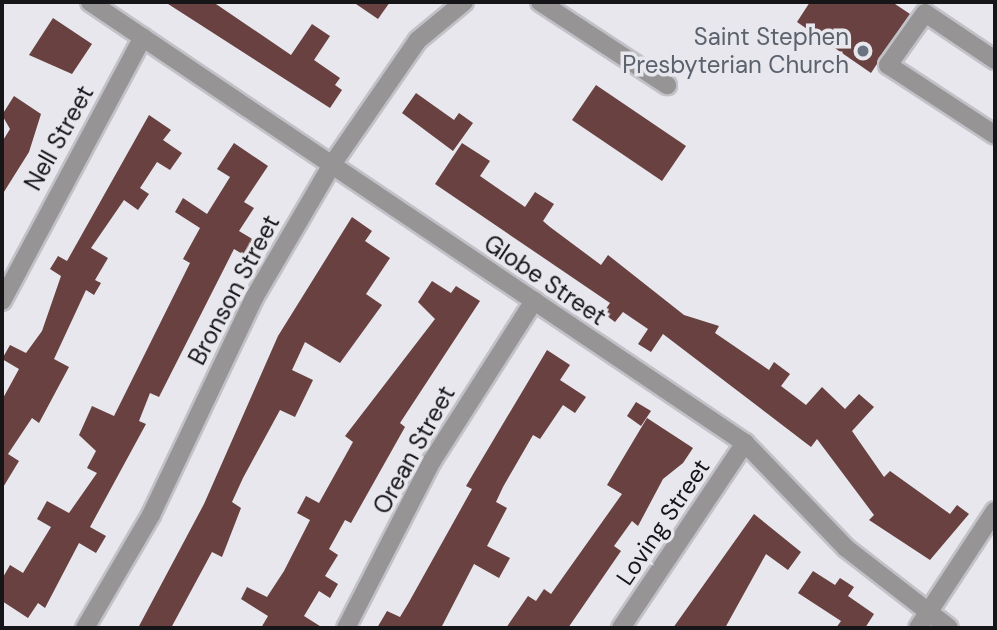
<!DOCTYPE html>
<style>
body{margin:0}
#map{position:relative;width:997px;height:630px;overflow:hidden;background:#e7e7ed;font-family:"DM Sans",sans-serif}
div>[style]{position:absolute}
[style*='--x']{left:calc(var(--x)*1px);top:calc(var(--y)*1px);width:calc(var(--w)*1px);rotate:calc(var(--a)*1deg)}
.building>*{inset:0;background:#684140}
.roads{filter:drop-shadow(2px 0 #c1c1c7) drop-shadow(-2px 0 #c1c1c7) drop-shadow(0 2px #c1c1c7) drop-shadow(0 -2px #c1c1c7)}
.minor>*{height:18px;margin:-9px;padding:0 9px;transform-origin:9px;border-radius:9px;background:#979495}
.dots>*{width:19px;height:19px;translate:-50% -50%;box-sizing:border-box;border:4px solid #e7e7ed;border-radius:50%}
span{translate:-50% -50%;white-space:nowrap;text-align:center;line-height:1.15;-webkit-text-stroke:7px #e7e7ed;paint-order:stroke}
.worship-label{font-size:24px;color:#5b616d}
.right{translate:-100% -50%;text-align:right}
.street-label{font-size:24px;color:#161618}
.frame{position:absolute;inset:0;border:4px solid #161618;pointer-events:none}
</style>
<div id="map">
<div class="building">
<div style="clip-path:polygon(165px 2px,213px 2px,291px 55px,312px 24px,330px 36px,314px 60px,340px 78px,335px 85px,342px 90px,330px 108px)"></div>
<div style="clip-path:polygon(353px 2px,390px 2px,378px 19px)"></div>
<div style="clip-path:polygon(810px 2px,892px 2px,910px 14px,871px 73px,797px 22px)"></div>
<div style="clip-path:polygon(53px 18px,92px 44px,72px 74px,29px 55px)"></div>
<div style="clip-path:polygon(596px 85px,686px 146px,662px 181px,572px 120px)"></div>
<div style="clip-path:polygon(416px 93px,454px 120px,459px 113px,473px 123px,453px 151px,402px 113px)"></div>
<div style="clip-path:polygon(14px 96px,41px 114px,29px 152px,2px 195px,2px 142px,10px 129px,2px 115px)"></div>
<div style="clip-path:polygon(149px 115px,171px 130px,163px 140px,182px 153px,170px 170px,157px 162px,140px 188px,149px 194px,138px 210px,124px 200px,91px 248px,108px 258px,95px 280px,101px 283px,94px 295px,86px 290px,54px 359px,69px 367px,39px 423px,32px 418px,8px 454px,19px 461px,2px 489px,2px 400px,19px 369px,2px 359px,10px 345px,26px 353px,42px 331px,61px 276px,50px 269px,58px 256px,67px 261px)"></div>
<div style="clip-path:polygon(234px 143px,268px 166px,244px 202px,254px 208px,239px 231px,254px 240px,244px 255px,234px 249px,159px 397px,150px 393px,139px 421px,146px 424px,90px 527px,106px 536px,96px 553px,79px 543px,45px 608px,38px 603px,28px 618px,2px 601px,2px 579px,10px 565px,23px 573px,51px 527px,37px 519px,47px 501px,69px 513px,97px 473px,87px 468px,96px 451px,79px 435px,92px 406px,114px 416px,190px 263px,183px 259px,200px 228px,175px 212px,183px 198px,207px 214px,230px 177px,217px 169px)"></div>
<div style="clip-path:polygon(462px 143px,490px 161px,480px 176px,525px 207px,535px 192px,554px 204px,543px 221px,550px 227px,601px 265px,608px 255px,684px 315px,719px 326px,715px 333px,769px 370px,774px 362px,790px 374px,781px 386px,806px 405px,822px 387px,845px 409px,859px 394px,874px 407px,852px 431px,884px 477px,890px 471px,950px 514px,957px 505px,969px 514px,930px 560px,869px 520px,874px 515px,817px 439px,811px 447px,663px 334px,651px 352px,638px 344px,648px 329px,623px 312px,615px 322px,603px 313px,610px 303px,435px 184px)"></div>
<div style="clip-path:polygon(352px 217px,372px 231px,365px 241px,390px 258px,366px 294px,382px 305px,340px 363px,305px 342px,292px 370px,313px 380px,295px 417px,280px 410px,243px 478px,232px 502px,241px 508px,222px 557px,212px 552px,171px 628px,138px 628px,204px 504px,278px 336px)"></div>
<div style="clip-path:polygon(432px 281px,451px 293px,456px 286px,480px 301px,400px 423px,405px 427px,351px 523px,345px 520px,329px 549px,338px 555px,325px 576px,338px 584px,330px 598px,319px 591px,304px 616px,323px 628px,261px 628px,268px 616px,241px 599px,247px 587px,267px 597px,284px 571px,310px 520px,297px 513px,306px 496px,319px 503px,353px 442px,345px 436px,435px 319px,418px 302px)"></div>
<div style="clip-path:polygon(547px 350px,570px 365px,560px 380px,586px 397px,575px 413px,563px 405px,540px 439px,533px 435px,503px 487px,496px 502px,507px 508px,487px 546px,510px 558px,499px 578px,474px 564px,441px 628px,377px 628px,387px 611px,400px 617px,409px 602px,472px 489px,466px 486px)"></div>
<div style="clip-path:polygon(636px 402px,651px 411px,641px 426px,627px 416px)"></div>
<div style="clip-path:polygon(647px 418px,693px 448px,683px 463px,663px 479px,638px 526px,632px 521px,614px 546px,621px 551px,568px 628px,506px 628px,528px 596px,536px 601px,544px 589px,551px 594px,622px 494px,607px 485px)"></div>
<div style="clip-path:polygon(754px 514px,801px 552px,788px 570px,766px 554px,725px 628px,673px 628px)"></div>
<div style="clip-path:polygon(813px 571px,835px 585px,840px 578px,854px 587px,848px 596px,874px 614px,865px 628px,836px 628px,841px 621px,798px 593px)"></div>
</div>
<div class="roads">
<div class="minor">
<div style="--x:90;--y:2;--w:790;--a:33.95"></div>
<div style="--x:745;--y:443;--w:146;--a:46.1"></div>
<div style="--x:846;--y:548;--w:130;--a:37.8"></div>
<div style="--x:540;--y:2;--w:152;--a:33.2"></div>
<div style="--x:995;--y:60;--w:84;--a:-146.1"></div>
<div style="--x:925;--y:13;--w:64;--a:125.4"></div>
<div style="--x:888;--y:65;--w:128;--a:33.2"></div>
<div style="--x:2;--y:301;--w:299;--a:-61.9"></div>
<div style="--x:85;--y:628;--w:131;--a:-59.7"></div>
<div style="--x:151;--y:515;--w:240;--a:-64.6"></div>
<div style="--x:254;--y:298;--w:153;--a:-59.7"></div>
<div style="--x:331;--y:166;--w:153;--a:-55.4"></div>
<div style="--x:418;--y:40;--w:60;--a:-39.6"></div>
<div style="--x:346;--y:628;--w:188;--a:-62.8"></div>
<div style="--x:432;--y:461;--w:190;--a:-57.5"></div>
<div style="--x:621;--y:628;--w:223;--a:-56.2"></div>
<div style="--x:918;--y:628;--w:140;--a:-56.7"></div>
</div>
</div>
<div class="dots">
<div style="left:863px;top:51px;background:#6b7280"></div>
</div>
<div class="worship-label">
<span class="right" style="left:849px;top:51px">Saint Stephen<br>Presbyterian Church</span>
</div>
<div class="street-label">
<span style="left:59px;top:138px;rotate:-61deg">Nell Street</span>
<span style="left:545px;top:280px;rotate:34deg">Globe Street</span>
<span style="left:234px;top:290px;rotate:-62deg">Bronson Street</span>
<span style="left:414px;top:450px;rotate:-61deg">Orean Street</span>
<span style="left:663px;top:522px;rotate:-56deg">Loving Street</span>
</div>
<div class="frame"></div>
</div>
